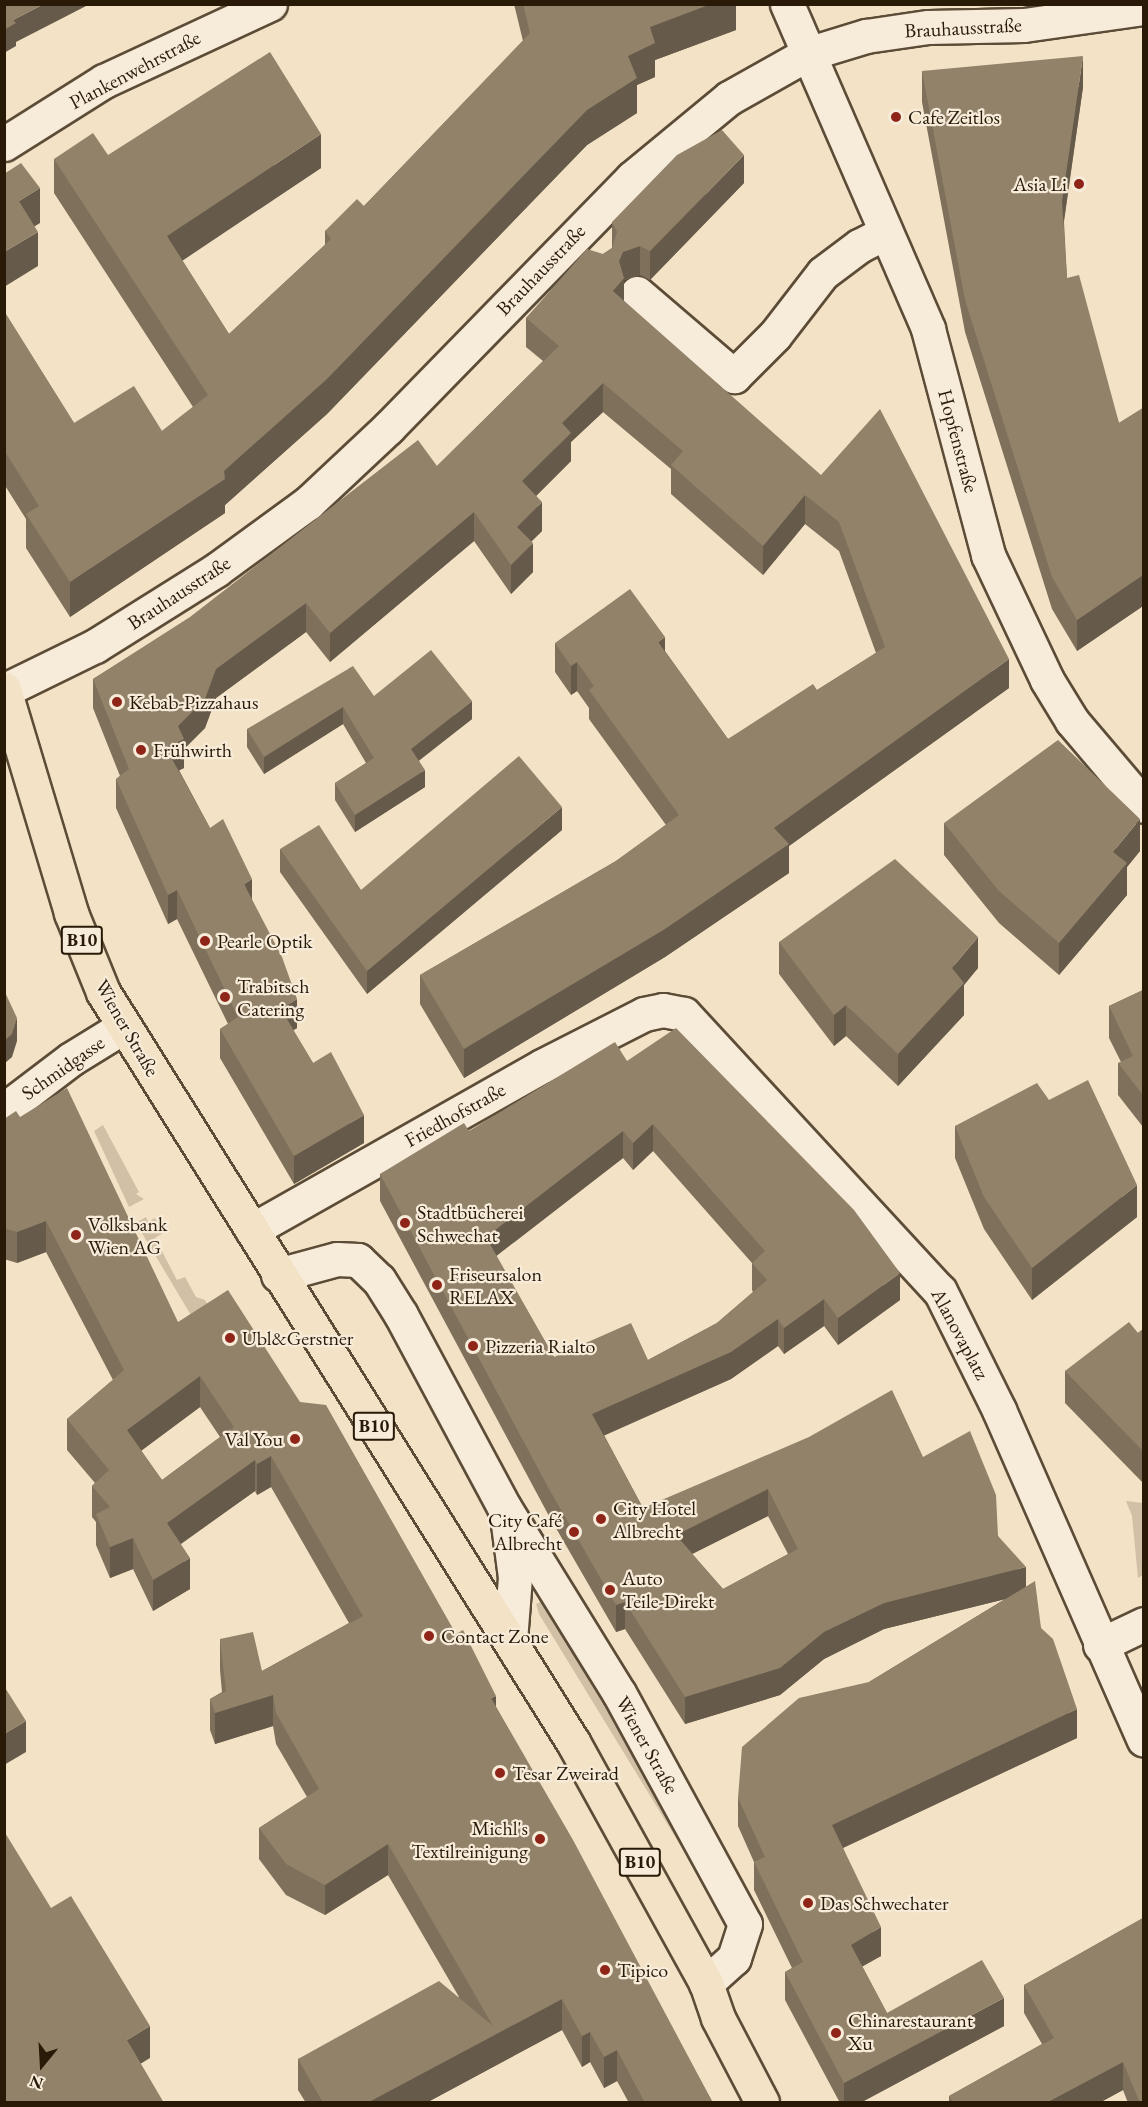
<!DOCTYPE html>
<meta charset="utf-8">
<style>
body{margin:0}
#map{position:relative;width:1148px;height:2107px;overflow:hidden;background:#f3e2c5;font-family:"EB Garamond",serif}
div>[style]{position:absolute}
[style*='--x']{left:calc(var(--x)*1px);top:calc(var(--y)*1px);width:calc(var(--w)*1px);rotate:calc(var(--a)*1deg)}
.green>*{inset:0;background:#d1c0a5}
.roads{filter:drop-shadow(2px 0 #5c4c37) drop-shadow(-2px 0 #5c4c37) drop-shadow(0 2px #5c4c37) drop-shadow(0 -2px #5c4c37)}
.minor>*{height:33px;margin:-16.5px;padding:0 16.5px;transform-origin:16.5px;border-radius:16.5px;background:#f7ecd9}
.major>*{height:33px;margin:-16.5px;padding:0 16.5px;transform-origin:16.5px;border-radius:16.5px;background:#f3e2c5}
.wall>*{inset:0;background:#7e705b}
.shaded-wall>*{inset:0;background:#665b4a}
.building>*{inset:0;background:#92826a}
.dots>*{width:16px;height:16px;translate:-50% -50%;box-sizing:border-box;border:3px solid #f7ecd9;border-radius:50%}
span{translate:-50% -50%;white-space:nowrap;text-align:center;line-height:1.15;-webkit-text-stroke:4.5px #f7ecd9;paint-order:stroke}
.shield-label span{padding:2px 4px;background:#f7ecd9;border:2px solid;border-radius:4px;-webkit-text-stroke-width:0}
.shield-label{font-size:18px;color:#291a08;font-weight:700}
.street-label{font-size:20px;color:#291a08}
.poi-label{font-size:20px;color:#291a08}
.left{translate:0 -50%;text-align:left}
.right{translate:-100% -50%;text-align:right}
.frame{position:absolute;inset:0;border:6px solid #291a08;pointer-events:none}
.north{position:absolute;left:12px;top:2035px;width:60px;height:60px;-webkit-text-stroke:4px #f7ecd9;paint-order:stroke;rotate:198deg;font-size:16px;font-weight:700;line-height:24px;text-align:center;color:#291a08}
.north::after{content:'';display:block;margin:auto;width:21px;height:27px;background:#291a08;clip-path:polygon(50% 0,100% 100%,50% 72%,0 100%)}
</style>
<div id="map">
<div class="green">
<div style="clip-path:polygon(103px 1125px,139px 1192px,136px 1194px,144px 1199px,129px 1207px,94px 1131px)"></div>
<div style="clip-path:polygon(146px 1217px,148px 1222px,155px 1218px,163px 1233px,155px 1238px,177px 1280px,185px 1277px,196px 1297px,205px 1300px,212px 1312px,198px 1327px,136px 1223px)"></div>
<div style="clip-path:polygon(1126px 1501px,1143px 1503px,1143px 1575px,1138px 1578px,1132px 1516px)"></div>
<div style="clip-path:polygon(546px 1600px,727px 1906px,723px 1915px,539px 1614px,536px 1604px)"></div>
</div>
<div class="roads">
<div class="minor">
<div style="--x:787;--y:4;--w:354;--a:66.5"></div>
<div style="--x:928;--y:329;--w:234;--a:75.1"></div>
<div style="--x:988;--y:555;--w:138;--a:64.7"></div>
<div style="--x:1047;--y:680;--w:48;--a:58.6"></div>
<div style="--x:1072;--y:721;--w:111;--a:49.7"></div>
<div style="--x:4;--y:144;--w:118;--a:-32.2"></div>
<div style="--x:104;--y:81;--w:183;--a:-24.9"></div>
<div style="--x:637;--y:293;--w:128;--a:40.6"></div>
<div style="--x:734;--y:376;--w:58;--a:-45"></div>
<div style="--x:775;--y:335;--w:78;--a:-52.3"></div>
<div style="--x:823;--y:273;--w:45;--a:-36.9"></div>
<div style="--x:859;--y:246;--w:30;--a:-27"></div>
<div style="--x:5;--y:690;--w:100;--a:-26.1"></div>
<div style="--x:95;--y:646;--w:143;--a:-32.1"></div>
<div style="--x:216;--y:570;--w:114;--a:-36.1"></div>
<div style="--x:308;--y:503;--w:110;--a:-43.2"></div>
<div style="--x:388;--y:428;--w:349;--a:-45.7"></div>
<div style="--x:632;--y:178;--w:126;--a:-39.5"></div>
<div style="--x:729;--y:98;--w:90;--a:-29.4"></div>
<div style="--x:807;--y:54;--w:62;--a:-17"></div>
<div style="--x:866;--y:36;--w:63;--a:-8.3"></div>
<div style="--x:928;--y:27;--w:96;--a:-1.2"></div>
<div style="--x:1024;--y:25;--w:121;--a:-8.1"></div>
<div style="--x:4;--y:1110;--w:84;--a:-37.3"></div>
<div style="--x:71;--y:1059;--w:61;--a:-31.6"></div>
<div style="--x:252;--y:1230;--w:333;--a:-29.5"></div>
<div style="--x:542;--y:1066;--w:114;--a:-27"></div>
<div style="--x:644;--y:1014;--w:19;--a:-12"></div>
<div style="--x:663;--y:1010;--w:21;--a:11"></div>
<div style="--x:684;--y:1014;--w:377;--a:47.3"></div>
<div style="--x:940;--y:1291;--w:133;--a:63.6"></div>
<div style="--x:999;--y:1410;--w:360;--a:66.3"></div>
<div style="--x:278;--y:1275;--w:61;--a:-15.2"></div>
<div style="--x:337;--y:1259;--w:21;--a:3"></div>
<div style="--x:358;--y:1260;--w:29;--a:44"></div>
<div style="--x:379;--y:1280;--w:41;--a:57.8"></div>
<div style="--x:401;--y:1315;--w:218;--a:61.8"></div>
<div style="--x:504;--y:1507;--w:219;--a:58.3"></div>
<div style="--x:619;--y:1693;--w:263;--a:61.4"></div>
<div style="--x:745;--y:1924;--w:36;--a:108"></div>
<div style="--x:734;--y:1958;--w:38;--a:138"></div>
<div style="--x:508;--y:1524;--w:53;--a:82.5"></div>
<div style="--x:515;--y:1577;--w:64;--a:94.5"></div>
<div style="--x:1100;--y:1645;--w:49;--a:-25.5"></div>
</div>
<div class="major">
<div style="--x:4;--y:689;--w:234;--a:73.3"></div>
<div style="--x:71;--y:913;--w:85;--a:67.9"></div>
<div style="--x:103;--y:992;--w:885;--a:57.93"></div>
<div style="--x:573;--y:1742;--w:275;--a:61.1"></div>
<div style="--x:706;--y:1983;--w:37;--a:71"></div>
<div style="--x:718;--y:2018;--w:95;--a:62.4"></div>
</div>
</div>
<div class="wall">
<div style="clip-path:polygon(514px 4px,736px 4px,736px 30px,655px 60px,655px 77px,637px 85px,637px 113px,587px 145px,327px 414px,225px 505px,225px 513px,70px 617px,26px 548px,26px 519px,4px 484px,4px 311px,74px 423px,162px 431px,193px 407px,54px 193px,54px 159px,108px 155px,321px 168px,182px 260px,229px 334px,325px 245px,325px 231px,364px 206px,523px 41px)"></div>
<div style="clip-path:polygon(922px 71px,1083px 87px,1064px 222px,1067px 278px,1119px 423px,1143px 408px,1143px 606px,1077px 651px,1052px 609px,965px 332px,922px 102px)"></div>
<div style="clip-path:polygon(744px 183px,650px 280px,640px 275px,624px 280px,624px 301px,1009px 688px,789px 846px,789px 873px,665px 957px,464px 1078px,420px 1004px,420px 975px,616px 861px,666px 825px,589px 719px,589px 708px,577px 691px,571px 695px,555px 672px,555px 643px,665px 651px,728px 739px,817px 690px,876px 653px,839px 551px,805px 524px,763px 575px,671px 494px,671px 469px,603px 412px,571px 442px,571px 461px,536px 496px,542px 531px,531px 542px,533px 572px,511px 594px,474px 541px,330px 662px,306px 632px,216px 698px,205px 728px,184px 749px,184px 768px,179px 770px,210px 828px,252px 900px,297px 1028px,293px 1030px,313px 1063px,364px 1143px,294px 1184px,220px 1058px,220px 1029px,228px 1024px,177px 919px,168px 924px,116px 808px,116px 779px,120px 776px,93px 708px,93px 679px,437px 466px,543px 361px,526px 347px,526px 318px,603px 254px,612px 248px,612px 222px)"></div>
<div style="clip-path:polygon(374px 696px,472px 719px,419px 760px,425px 787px,355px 832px,335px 800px,335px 783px,366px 763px,343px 724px,264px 774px,247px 747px,247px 729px)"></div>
<div style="clip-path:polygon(944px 823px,1140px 851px,1127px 867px,1127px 895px,1059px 975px,999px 923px,944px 855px)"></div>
<div style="clip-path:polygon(562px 830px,367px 994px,280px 872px,280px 849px,361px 890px)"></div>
<div style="clip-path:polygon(779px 942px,978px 968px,964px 985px,964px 1015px,898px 1086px,846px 1036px,834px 1046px,779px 974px)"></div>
<div style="clip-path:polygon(1143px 990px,1143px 1127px,1118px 1095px,1118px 1063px,1121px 1062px,1109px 1038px,1109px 1006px)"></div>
<div style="clip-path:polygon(evenodd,627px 1061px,900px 1300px,838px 1345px,824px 1326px,784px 1354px,778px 1346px,731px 1379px,604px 1435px,643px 1508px,923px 1457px,998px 1536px,1026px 1586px,1041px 1628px,1077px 1738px,843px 1848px,881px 1956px,862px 1966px,887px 2013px,1004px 2026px,860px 2103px,840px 2103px,785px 2000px,785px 1972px,792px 1968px,754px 1890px,754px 1862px,738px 1826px,738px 1798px,869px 1682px,1005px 1599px,884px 1629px,824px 1659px,780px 1695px,685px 1724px,625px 1629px,616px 1632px,549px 1516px,380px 1201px,380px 1174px,469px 1131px,627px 1061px,653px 1151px,752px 1263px,752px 1290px,753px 1292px,717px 1323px,648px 1360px,554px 1357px,496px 1256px,623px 1158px,633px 1170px,653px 1151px,627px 1061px,768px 1516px,788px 1554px,723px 1589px,692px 1554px,768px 1516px)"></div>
<div style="clip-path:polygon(1049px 1100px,1137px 1217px,1032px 1300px,984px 1229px,955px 1158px,955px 1126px)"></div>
<div style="clip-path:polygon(evenodd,20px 1117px,178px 1322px,300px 1402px,496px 1707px,713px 2103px,629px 2103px,617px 2081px,604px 2088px,590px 2062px,582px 2067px,562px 2030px,426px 2103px,306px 2103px,298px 2090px,298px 2059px,459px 1997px,388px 1875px,325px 1915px,286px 1895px,259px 1859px,259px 1828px,307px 1797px,276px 1744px,273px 1726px,215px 1744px,210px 1730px,210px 1699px,222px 1692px,220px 1670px,220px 1639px,262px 1671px,349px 1623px,271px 1487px,257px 1495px,255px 1491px,180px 1544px,190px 1589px,153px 1611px,133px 1569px,110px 1578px,96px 1545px,96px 1522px,92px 1517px,92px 1486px,95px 1483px,67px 1450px,67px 1419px,113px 1380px,46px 1252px,17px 1263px,4px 1259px,4px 1119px,20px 1117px,200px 1407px,220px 1437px,162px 1480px,141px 1451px,200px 1407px)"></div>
<div style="clip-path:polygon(1143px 1329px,1143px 1483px,1065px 1403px,1065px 1371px,1138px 1333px)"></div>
<div style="clip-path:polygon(1143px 1918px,1143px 2103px,1128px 2103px,1123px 2090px,1099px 2103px,949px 2103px,949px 2096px,1042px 2044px,1024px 2013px,1024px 1985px)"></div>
</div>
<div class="shaded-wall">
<div style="clip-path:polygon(44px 4px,90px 4px,16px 42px,16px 46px,4px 53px,4px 30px,13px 20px)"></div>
<div style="clip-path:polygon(711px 4px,736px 4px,736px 30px,655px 60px,655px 77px,637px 85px,637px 113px,587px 145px,327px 414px,225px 505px,225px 513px,70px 617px,70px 582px,224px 471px,628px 56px,650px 27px)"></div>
<div style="clip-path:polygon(1083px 56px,1083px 87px,1062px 233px,1062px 201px)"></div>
<div style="clip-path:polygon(321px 134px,321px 168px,167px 271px,167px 236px)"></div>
<div style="clip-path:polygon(744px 155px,744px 183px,650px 280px,650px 251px)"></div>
<div style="clip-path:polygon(40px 188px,40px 223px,19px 236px,19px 201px)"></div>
<div style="clip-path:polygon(38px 232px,38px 266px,4px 287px,4px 252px)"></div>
<div style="clip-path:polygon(640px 246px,640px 275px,624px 280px,624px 307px,613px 291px,619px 261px,623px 252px)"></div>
<div style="clip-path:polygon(603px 383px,603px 412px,571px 442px,571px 461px,522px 510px,522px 481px,562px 423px)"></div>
<div style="clip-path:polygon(805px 495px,805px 524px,763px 575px,763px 546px)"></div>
<div style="clip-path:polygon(542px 502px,542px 531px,517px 555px,517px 527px)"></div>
<div style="clip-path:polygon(474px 512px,474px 541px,330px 662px,330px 633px)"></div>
<div style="clip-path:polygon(533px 543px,533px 572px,511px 594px,511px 565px)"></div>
<div style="clip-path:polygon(1143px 575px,1143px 606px,1077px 651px,1077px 620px)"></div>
<div style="clip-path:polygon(306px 603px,306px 632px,216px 698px,205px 728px,184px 749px,184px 768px,166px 777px,166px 748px,178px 726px,216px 669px)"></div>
<div style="clip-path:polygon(665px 637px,665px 666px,658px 642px)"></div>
<div style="clip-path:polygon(1009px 659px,1009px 688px,789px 846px,789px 873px,665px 957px,464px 1078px,464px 1049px)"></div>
<div style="clip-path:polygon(577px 662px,577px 691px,571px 695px,571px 666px)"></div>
<div style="clip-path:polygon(472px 701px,472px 719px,411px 767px,411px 749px)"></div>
<div style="clip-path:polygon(343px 707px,343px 724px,264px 774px,264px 757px)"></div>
<div style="clip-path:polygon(425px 770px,425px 787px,355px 832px,355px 815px)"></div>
<div style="clip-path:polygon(562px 807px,562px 830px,367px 994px,367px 971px)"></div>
<div style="clip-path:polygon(1140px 819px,1140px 851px,1127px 867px,1127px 895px,1059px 975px,1059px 943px,1113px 852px)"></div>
<div style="clip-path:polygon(252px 879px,252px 908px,244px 884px)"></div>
<div style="clip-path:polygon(177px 890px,177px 919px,168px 924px,168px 895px)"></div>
<div style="clip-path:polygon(978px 937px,978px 968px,964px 985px,964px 1015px,898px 1086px,898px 1054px,952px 968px)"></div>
<div style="clip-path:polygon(297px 999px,297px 1028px,281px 1038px,281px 1009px)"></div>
<div style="clip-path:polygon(846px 1005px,846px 1036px,834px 1046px,834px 1015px)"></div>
<div style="clip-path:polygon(17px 1018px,17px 1041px,12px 1057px,4px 1064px,4px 1041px)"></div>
<div style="clip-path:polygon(364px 1115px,364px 1143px,294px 1184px,294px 1156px)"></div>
<div style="clip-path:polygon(653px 1124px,653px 1151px,633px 1170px,633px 1143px)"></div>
<div style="clip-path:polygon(623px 1131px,623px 1158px,486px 1264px,486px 1237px)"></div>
<div style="clip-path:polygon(1137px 1185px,1137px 1217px,1032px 1300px,1032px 1268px)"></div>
<div style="clip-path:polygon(46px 1221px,46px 1252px,17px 1263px,17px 1232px)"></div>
<div style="clip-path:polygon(900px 1273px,900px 1300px,838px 1345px,838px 1318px)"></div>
<div style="clip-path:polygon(824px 1299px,824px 1326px,784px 1354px,784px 1328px)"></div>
<div style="clip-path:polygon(778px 1319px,778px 1346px,731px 1379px,592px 1441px,592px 1414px)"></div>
<div style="clip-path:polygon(200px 1376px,200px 1407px,127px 1461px,127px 1430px)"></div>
<div style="clip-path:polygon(271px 1456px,271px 1487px,257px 1495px,257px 1464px)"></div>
<div style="clip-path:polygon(255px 1460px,255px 1491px,167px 1554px,167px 1523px)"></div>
<div style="clip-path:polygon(768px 1489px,768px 1516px,676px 1562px,676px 1535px)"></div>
<div style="clip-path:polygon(133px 1538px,133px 1569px,110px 1578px,110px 1547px)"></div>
<div style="clip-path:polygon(190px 1558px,190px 1589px,153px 1611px,153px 1580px)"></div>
<div style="clip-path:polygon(1026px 1567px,1026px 1594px,884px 1629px,824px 1659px,780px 1695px,685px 1724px,685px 1697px,884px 1603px)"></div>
<div style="clip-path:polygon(625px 1602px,625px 1629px,616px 1632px,616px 1605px)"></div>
<div style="clip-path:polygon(273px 1695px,273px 1726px,215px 1744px,215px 1713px)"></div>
<div style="clip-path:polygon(496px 1696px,496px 1727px,491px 1698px)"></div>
<div style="clip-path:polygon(1077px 1709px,1077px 1738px,832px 1853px,832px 1825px)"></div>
<div style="clip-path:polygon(26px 1721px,26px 1752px,4px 1765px,4px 1734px)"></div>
<div style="clip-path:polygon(388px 1844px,388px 1875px,325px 1915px,325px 1885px)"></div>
<div style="clip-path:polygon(881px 1927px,881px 1956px,851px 1973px,851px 1945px)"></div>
<div style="clip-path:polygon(1004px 1998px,1004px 2026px,860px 2103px,844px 2103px,844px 2083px)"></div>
<div style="clip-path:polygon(562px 1999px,562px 2030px,426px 2103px,367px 2103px)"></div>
<div style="clip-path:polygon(150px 2026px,150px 2058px,127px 2072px,127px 2040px)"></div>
<div style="clip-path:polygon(590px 2032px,590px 2062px,582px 2067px,582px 2036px)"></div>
<div style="clip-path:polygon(617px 2050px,617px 2081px,604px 2088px,604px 2057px)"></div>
<div style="clip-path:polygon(1123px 2062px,1123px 2090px,1099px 2103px,1046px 2103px)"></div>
</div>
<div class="building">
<div style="clip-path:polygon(4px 4px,44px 4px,13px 20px,16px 23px,4px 30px)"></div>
<div style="clip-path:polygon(523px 4px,711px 4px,650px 27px,655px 43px,628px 56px,637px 78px,587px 110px,327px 379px,224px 471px,225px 479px,70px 582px,26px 514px,39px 506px,4px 450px,4px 311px,74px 423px,134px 386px,162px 431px,208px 395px,54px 159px,93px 133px,108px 155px,270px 52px,321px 134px,167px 236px,229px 334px,331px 239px,325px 231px,357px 199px,364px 206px,530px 33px)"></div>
<div style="clip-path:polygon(1083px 56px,1062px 201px,1067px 278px,1079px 275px,1119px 423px,1143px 408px,1143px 575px,1077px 620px,1052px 577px,965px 300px,922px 71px)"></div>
<div style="clip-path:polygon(722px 130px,744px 155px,650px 251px,640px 246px,623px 252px,619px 261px,624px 278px,613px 291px,821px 475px,880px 409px,1009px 659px,774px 828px,789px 844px,665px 929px,464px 1049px,420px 975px,616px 861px,679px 815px,589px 690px,594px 686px,577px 662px,571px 666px,555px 643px,630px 589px,665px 637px,658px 642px,728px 739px,813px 684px,817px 690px,885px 647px,839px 522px,805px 495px,763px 546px,671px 465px,683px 451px,603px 383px,562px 423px,571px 433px,522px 481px,542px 502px,517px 527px,533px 543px,511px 565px,474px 512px,330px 633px,306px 603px,216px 669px,205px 699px,178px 726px,184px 739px,166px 748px,210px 828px,223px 819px,252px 879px,244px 884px,282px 957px,297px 999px,281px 1009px,313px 1063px,331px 1052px,364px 1115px,294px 1156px,220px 1029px,238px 1017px,177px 890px,168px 895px,116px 779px,129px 769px,93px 679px,190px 617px,418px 440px,437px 466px,559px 346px,526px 318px,587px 249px,603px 254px,612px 248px,617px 232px,612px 222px,677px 155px)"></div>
<div style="clip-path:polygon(21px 163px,40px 188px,19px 201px,38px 232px,4px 252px,4px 174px)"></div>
<div style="clip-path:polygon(431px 650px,472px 701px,411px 749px,425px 770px,355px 815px,335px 783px,374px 758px,343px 707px,264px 757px,247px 729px,353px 666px,374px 696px)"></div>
<div style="clip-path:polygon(1058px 740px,1140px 819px,1113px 852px,1127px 863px,1059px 943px,999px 891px,944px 823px)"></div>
<div style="clip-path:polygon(519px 756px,562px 807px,367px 971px,280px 849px,319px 825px,361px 890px)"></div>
<div style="clip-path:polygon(895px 859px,978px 937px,952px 968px,964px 983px,898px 1054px,846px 1005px,834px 1015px,779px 942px)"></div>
<div style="clip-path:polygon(4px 990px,17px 1018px,12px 1034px,4px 1041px)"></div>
<div style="clip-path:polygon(1143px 990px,1143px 1095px,1118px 1063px,1133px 1056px,1109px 1006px)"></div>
<div style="clip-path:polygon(evenodd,676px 1028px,854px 1210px,900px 1273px,838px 1318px,824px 1299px,784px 1328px,778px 1319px,731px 1352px,592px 1414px,643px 1508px,809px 1437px,892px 1390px,923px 1457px,970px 1431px,996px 1495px,998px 1536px,1026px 1567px,884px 1603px,824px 1632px,780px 1668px,685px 1697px,625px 1602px,616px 1605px,549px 1489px,380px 1174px,464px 1123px,469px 1131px,615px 1042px,627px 1061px,676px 1028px,653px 1124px,765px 1251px,752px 1263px,767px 1280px,717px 1323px,648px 1360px,631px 1323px,554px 1357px,486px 1237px,623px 1131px,633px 1143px,653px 1124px,676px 1028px,768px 1489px,798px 1549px,723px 1589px,676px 1535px,768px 1489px)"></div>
<div style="clip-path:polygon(1088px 1080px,1137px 1185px,1032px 1268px,984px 1197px,955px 1126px,1037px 1083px,1049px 1100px)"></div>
<div style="clip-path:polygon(evenodd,67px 1088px,178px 1322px,228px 1290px,300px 1402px,326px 1405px,456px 1634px,463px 1630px,496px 1696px,491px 1698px,573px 1840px,713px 2103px,645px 2103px,617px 2050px,604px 2057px,590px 2032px,582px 2036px,562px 1999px,367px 2103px,323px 2103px,298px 2059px,439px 1981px,493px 2026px,388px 1844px,325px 1885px,286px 1864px,259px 1828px,319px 1789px,276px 1713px,273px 1695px,215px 1713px,210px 1699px,226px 1691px,220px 1639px,253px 1632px,262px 1671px,363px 1616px,271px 1456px,257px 1464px,255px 1460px,167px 1523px,190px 1558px,153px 1580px,133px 1538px,110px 1547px,96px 1514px,110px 1507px,92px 1486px,109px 1470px,67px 1419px,124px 1370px,46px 1221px,17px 1232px,4px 1228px,4px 1119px,16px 1111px,20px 1117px,67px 1088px,200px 1376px,234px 1427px,162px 1480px,127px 1430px,200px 1376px)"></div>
<div style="clip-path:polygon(1129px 1322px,1138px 1333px,1143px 1329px,1143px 1451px,1065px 1371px)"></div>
<div style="clip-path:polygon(1035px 1581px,1041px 1628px,1053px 1639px,1077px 1709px,832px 1825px,881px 1927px,851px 1945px,887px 2013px,982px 1960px,1004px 1998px,844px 2083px,785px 1972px,803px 1962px,754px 1862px,765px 1857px,738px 1798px,742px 1747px,799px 1698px,869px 1682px)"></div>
<div style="clip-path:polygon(4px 1686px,26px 1721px,4px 1734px)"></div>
<div style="clip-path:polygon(4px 1831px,51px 1908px,71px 1896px,150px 2026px,127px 2040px,164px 2103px,4px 2103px)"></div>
<div style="clip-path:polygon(1143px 1918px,1143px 2103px,1140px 2103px,1123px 2062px,1046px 2103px,953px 2103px,949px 2096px,1054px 2038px,1024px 1985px)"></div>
</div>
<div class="dots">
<div style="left:896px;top:117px;background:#8f2418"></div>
<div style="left:1079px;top:184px;background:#8f2418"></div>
<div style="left:117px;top:702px;background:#8f2418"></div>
<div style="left:141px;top:750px;background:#8f2418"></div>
<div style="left:205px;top:941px;background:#8f2418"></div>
<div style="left:225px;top:997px;background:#8f2418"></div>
<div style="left:405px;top:1223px;background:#8f2418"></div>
<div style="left:76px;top:1235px;background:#8f2418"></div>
<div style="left:437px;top:1285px;background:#8f2418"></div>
<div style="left:230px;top:1338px;background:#8f2418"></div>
<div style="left:473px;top:1346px;background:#8f2418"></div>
<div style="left:295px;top:1439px;background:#8f2418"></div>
<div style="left:601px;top:1519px;background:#8f2418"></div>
<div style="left:574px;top:1532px;background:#8f2418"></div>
<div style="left:610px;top:1590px;background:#8f2418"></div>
<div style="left:429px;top:1636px;background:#8f2418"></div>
<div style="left:500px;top:1773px;background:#8f2418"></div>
<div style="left:540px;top:1839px;background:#8f2418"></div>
<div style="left:808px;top:1903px;background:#8f2418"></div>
<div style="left:605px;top:1970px;background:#8f2418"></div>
<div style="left:836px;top:2033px;background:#8f2418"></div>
</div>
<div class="shield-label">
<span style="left:82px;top:940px">B10</span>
<span style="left:374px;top:1426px">B10</span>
<span style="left:640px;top:1862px">B10</span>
</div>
<div class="street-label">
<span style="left:963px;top:28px;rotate:-3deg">Brauhausstraße</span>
<span style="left:135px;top:70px;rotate:-28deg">Plankenwehrstraße</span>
<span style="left:541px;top:270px;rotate:-46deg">Brauhausstraße</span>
<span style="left:958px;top:441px;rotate:75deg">Hopfenstraße</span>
<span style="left:179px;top:593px;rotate:-33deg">Brauhausstraße</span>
<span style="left:127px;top:1028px;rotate:60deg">Wiener Straße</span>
<span style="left:63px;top:1068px;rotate:-35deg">Schmidgasse</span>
<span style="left:455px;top:1115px;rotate:-29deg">Friedhofstraße</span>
<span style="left:960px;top:1334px;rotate:62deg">Alanovaplatz</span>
<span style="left:647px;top:1745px;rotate:61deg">Wiener Straße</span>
</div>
<div class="poi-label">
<span class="left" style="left:908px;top:117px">Cafe Zeitlos</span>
<span class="right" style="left:1067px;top:184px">Asia Li</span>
<span class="left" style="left:129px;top:702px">Kebab-Pizzahaus</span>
<span class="left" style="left:153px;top:750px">Frühwirth</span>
<span class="left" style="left:217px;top:941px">Pearle Optik</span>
<span class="left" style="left:237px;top:998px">Trabitsch<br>Catering</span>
<span class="left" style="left:417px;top:1224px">Stadtbücherei<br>Schwechat</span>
<span class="left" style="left:88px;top:1236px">Volksbank<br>Wien AG</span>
<span class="left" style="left:449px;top:1286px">Friseursalon<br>RELAX</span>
<span class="left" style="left:242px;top:1338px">Ubl&amp;Gerstner</span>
<span class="left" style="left:485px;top:1346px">Pizzeria Rialto</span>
<span class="right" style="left:283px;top:1439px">Val You</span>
<span class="left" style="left:613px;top:1520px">City Hotel<br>Albrecht</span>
<span class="right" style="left:562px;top:1532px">City Café<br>Albrecht</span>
<span class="left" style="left:622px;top:1590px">Auto<br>Teile-Direkt</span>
<span class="left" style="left:441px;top:1636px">Contact Zone</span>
<span class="left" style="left:512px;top:1773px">Tesar Zweirad</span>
<span class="right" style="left:528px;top:1840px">Michl's<br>Textilreinigung</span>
<span class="left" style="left:820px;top:1903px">Das Schwechater</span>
<span class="left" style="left:617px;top:1970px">Tipico</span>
<span class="left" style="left:848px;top:2032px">Chinarestaurant<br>Xu</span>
</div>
<div class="frame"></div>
<div class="north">N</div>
</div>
